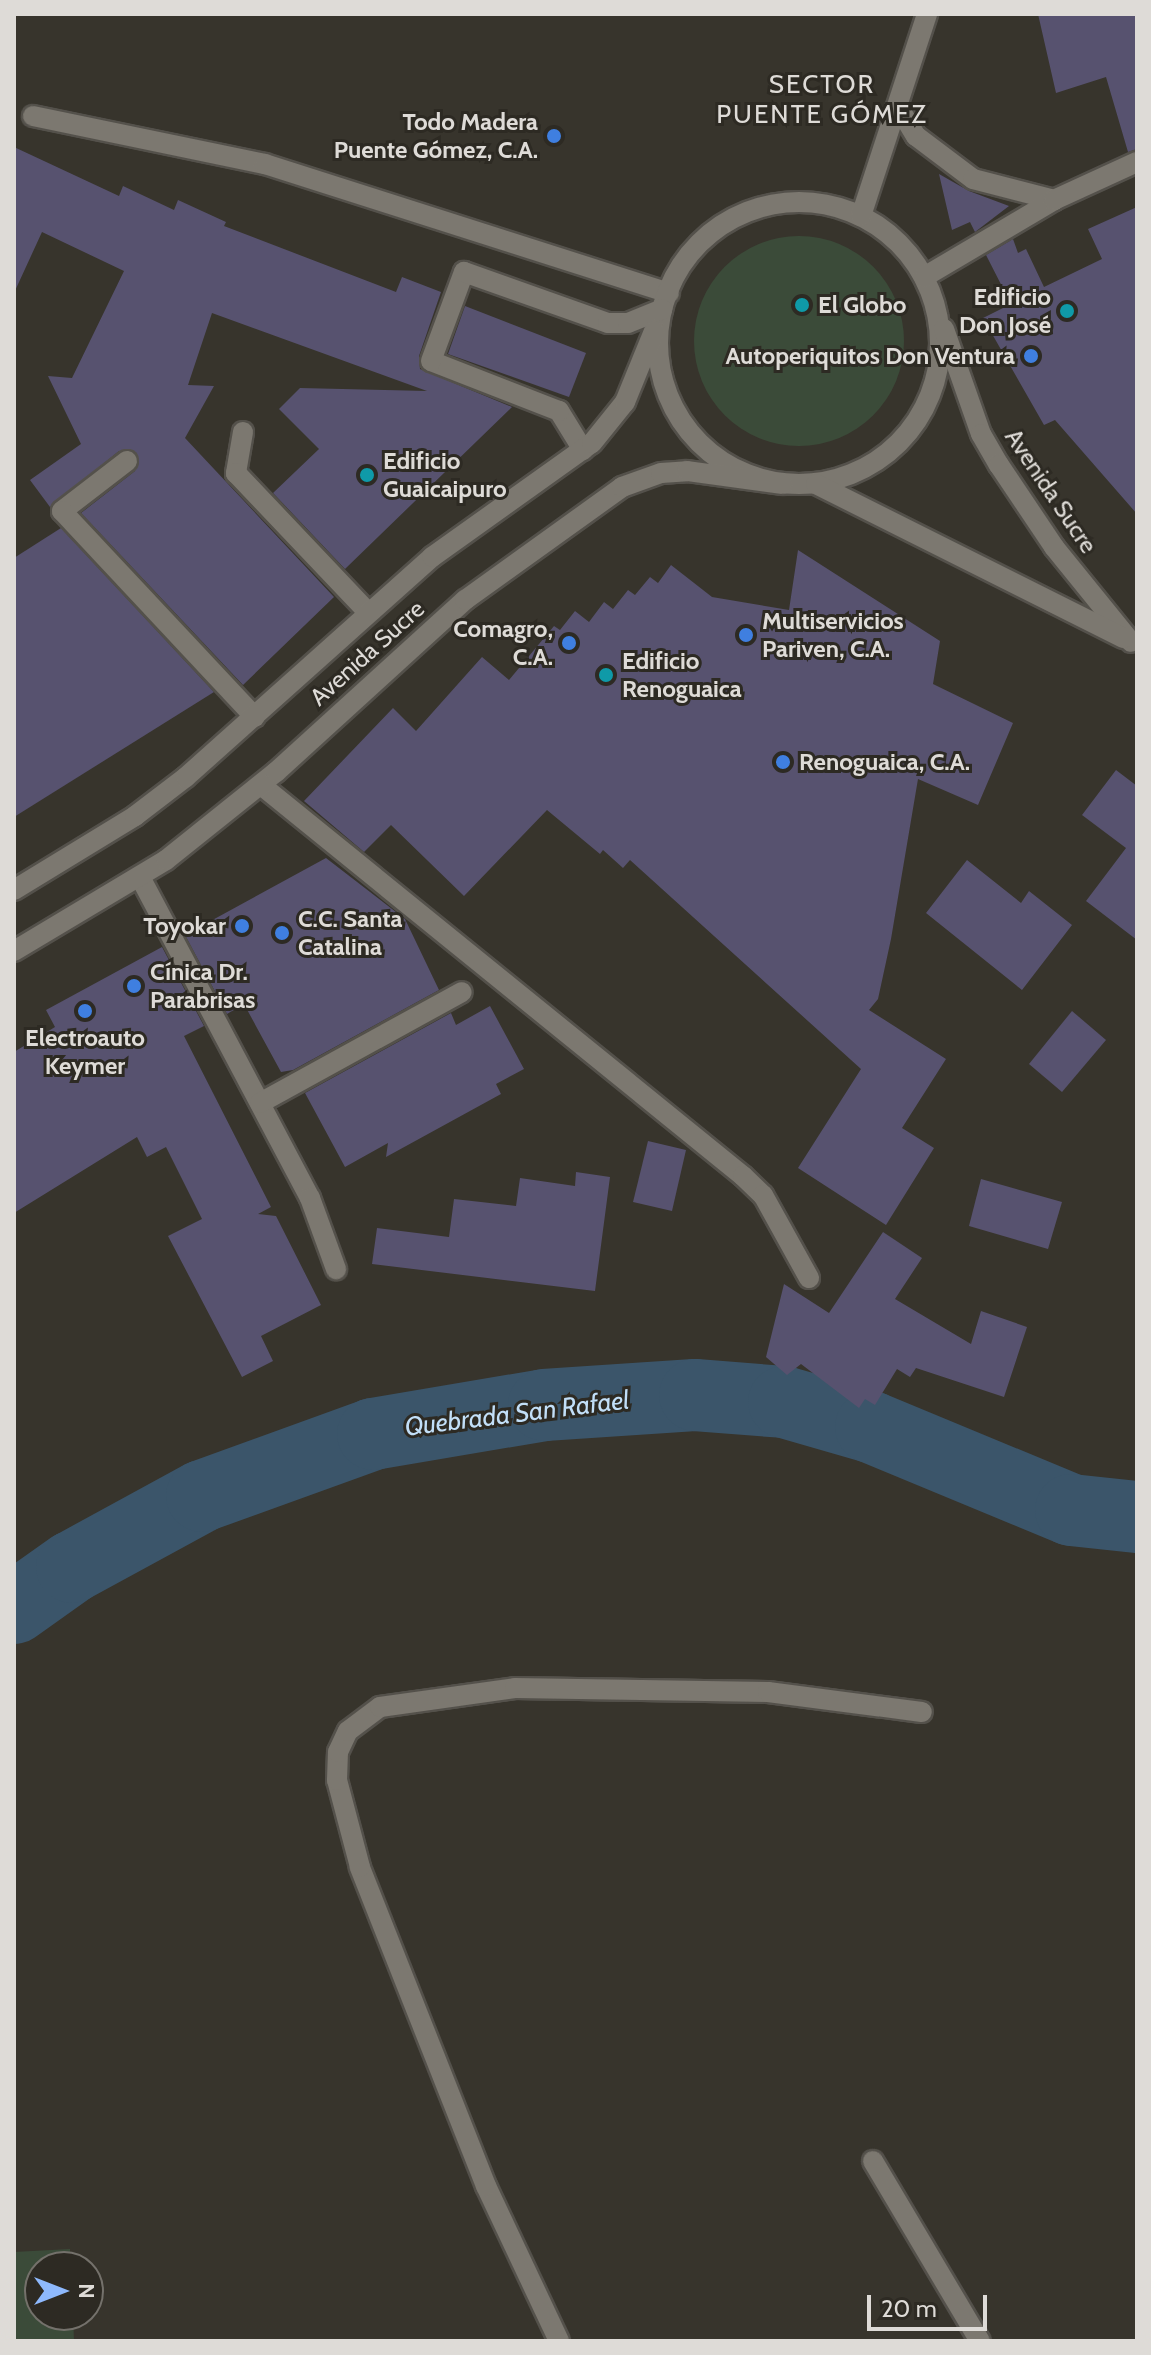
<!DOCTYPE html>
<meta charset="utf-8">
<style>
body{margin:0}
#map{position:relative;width:1151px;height:2355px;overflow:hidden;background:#37342c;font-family:Cabin,sans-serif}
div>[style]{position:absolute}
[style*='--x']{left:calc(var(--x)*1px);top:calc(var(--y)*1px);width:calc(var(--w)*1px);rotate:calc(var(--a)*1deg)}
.green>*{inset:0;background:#3b4b39}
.round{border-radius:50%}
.river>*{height:72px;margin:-36px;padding:0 36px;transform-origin:36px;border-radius:36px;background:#3b556a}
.building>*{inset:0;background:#57526f}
.roads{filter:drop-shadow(2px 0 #54514b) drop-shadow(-2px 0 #54514b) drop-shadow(0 2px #54514b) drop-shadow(0 -2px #54514b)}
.minor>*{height:20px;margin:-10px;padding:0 10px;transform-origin:10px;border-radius:10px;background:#7c7870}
.minor>.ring{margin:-10px;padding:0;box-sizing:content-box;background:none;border:20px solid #7c7870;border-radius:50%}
.dots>*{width:22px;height:22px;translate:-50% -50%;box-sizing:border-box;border:4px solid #2d2a23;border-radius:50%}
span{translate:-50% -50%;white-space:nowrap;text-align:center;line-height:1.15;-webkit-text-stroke:6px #2d2a23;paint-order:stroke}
.poi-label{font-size:24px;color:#dedbd7;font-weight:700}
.right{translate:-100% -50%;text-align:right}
.left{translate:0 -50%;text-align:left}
.street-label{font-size:24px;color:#dedbd7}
.neighbourhood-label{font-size:26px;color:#dedbd7;letter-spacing:2px}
.water-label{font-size:26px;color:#c2dff8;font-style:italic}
.frame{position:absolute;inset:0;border:16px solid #dedbd7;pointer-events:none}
.north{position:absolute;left:24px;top:2251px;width:80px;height:80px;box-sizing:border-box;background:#2d2a23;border:2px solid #74716b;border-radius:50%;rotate:90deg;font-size:22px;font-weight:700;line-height:32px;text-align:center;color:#dedbd7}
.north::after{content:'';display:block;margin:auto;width:28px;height:36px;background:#8eb9fd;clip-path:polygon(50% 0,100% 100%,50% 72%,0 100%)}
.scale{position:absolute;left:867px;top:2295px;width:120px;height:36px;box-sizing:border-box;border:4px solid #dedbd7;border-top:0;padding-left:10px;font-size:24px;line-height:28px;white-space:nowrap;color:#dedbd7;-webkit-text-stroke:6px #2d2a23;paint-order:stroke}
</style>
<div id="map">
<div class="green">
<div class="round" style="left:694px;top:236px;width:210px;height:210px"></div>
<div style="clip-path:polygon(70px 2249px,70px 2267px,40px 2267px,40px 2315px,73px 2315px,74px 2341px,14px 2341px,14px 2252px)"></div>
</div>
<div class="river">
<div style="--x:14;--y:1608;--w:71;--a:-35.3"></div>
<div style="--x:72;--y:1567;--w:148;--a:-28.6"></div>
<div style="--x:202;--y:1496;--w:182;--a:-19.9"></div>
<div style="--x:373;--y:1434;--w:173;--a:-9.6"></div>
<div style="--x:544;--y:1405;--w:151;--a:-3.8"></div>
<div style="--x:695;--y:1395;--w:89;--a:4.5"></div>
<div style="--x:784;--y:1402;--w:91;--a:16"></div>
<div style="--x:871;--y:1427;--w:217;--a:22.5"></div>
<div style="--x:1071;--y:1510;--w:66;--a:6.1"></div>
</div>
<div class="building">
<div style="clip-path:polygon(1038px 14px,1137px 14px,1137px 149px,1128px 152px,1106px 77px,1056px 93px)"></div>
<div style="clip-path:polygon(14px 147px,119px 196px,123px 186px,174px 210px,178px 200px,226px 222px,224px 226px,396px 292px,402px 277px,441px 292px,419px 356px,420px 369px,512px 407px,345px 569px,273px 493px,319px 449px,279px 409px,300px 388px,427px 391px,212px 313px,188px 385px,214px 386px,185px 438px,334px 597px,243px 685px,81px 513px,135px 471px,137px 453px,119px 451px,50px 507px,30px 480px,81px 444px,48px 376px,72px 378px,124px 271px,42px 232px,14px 293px)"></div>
<div style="clip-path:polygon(939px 174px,969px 191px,1009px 206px,975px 232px,970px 222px,952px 230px)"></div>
<div style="clip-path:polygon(1137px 207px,1137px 514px,1055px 420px,1044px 425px,983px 318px,1011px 304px,986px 255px,1013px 239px,1018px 253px,1026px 249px,1044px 287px,1102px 259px,1088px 229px)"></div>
<div style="clip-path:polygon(465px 306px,586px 353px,569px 397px,448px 354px)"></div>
<div style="clip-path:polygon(61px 528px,214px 692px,14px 817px,14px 558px)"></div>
<div style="clip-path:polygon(798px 550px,940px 641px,933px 684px,1013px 723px,978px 805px,918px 779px,891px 939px,878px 999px,869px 1010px,946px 1059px,902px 1128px,934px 1148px,886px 1225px,798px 1168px,861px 1069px,630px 860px,623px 868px,603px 850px,600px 854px,547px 810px,464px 896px,391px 825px,364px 852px,304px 801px,393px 708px,416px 731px,482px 657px,509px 680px,554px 626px,560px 630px,575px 611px,589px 622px,604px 602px,613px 609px,628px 590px,635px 595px,650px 577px,658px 583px,671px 565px,712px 597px,789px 610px)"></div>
<div style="clip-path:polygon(1116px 770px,1137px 786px,1137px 940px,1086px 901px,1126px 848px,1082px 815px)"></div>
<div style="clip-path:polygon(326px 858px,405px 919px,439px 990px,293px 1070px,281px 1072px,244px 1004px,227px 1014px,185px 935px)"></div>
<div style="clip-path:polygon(967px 860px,1021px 903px,1029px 891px,1072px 925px,1022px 990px,926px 913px)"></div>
<div style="clip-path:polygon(162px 947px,204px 1026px,184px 1036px,271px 1207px,258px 1214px,276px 1216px,321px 1305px,261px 1336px,273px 1361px,242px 1377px,168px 1236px,202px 1219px,166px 1147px,147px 1157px,137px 1137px,14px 1213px,14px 1052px,55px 1027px,46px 1010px)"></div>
<div style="clip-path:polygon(490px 1006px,524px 1069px,496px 1084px,501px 1094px,386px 1157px,388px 1143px,345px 1167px,305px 1093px,451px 1013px,456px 1025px)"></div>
<div style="clip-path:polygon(1072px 1011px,1106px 1040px,1062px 1092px,1029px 1064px)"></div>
<div style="clip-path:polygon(648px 1141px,686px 1150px,672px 1211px,633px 1202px)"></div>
<div style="clip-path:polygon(576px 1172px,610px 1177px,595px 1291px,372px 1264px,377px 1228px,449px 1237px,454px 1199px,516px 1206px,520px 1178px,575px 1186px)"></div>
<div style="clip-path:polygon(981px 1179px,1062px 1202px,1048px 1249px,969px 1226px)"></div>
<div style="clip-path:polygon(883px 1232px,922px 1258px,895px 1299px,971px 1344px,981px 1311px,1027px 1327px,1004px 1397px,916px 1368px,910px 1377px,897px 1369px,875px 1405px,865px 1399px,859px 1408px,801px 1364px,787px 1375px,766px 1357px,784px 1284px,829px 1313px)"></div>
</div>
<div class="roads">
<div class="minor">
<div style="--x:899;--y:108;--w:33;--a:59"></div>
<div style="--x:916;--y:136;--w:71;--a:37"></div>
<div style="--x:973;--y:179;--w:84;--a:14.5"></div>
<div style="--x:33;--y:116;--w:237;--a:11.7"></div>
<div style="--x:265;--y:164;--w:424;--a:17.7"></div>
<div class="ring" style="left:658px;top:202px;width:262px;height:262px"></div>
<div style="--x:861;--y:216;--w:213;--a:-71.9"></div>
<div style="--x:924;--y:277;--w:151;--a:-30.6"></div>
<div style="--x:1054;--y:200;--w:91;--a:-24.6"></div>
<div style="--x:944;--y:329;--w:111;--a:70.6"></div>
<div style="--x:981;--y:434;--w:36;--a:60"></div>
<div style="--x:999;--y:465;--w:99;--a:56.1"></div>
<div style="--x:1054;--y:547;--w:122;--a:51"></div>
<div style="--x:243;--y:432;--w:42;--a:99.7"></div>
<div style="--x:236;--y:473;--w:192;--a:46.5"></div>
<div style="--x:583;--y:450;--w:46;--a:-121.6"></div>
<div style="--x:559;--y:411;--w:137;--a:-158.7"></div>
<div style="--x:431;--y:361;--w:95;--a:-69.7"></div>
<div style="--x:464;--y:272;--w:153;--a:19.5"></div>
<div style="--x:608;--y:323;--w:20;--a:0"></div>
<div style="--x:628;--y:323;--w:37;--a:-22"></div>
<div style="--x:127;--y:461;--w:82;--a:142.4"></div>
<div style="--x:62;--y:511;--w:282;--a:46.9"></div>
<div style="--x:816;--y:484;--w:344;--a:26.6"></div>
<div style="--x:261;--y:785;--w:621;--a:39.05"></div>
<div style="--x:743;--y:1176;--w:28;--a:44"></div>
<div style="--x:763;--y:1195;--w:95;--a:61"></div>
<div style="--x:140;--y:877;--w:363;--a:62.1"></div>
<div style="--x:310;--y:1198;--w:76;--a:69.9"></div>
<div style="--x:14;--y:890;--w:142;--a:-31.4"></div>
<div style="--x:135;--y:816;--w:64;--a:-37.4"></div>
<div style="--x:186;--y:777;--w:330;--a:-41.8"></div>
<div style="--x:432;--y:557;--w:196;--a:-35.5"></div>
<div style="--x:592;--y:443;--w:53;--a:-51.2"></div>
<div style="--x:625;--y:402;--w:77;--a:-67.8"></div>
<div style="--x:14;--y:951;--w:177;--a:-30.9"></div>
<div style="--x:166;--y:860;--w:141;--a:-38.7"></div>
<div style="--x:276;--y:772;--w:256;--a:-42.3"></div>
<div style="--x:465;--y:600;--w:193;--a:-35.7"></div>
<div style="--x:622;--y:487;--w:41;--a:-19.7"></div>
<div style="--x:661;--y:473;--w:26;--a:-4"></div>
<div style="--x:687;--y:471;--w:96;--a:7.8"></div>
<div style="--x:260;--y:1103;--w:230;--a:-28.8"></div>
<div style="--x:873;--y:2161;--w:209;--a:59.3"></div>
<div style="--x:559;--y:2341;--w:171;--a:-115.2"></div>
<div style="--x:486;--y:2186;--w:343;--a:-111.6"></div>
<div style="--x:360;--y:1867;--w:90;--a:-104.8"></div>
<div style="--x:337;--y:1780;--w:28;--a:-88"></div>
<div style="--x:338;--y:1752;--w:23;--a:-65"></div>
<div style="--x:348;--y:1731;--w:40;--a:-37"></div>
<div style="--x:380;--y:1707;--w:136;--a:-8"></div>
<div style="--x:515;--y:1688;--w:253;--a:0.9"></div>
<div style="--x:768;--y:1692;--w:155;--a:7.4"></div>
</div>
</div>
<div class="dots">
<div style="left:554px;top:136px;background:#3f7fe0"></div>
<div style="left:802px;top:305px;background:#0f9aa8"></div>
<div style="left:1067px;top:311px;background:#0f9aa8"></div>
<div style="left:1031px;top:356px;background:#3f7fe0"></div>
<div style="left:367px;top:475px;background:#0f9aa8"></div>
<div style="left:746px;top:635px;background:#3f7fe0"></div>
<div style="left:569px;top:643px;background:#3f7fe0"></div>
<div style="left:606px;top:675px;background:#0f9aa8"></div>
<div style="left:783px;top:762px;background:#3f7fe0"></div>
<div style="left:242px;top:926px;background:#3f7fe0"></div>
<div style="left:282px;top:933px;background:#3f7fe0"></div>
<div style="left:134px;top:986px;background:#3f7fe0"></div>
<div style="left:85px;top:1011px;background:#3f7fe0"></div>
</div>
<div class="poi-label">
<span class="right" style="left:538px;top:136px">Todo Madera<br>Puente Gómez, C.A.</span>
<span class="right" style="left:1051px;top:311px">Edificio<br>Don José</span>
<span class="left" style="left:818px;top:305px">El Globo</span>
<span class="right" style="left:1015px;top:356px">Autoperiquitos Don Ventura</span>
<span class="left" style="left:383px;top:475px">Edificio<br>Guaicaipuro</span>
<span class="left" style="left:762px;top:635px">Multiservicios<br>Pariven, C.A.</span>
<span class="right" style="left:553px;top:643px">Comagro,<br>C.A.</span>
<span class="left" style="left:622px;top:675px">Edificio<br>Renoguaica</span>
<span class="left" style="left:799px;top:762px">Renoguaica, C.A.</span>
<span class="left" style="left:298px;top:933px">C.C. Santa<br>Catalina</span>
<span class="right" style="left:226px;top:926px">Toyokar</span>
<span class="left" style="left:150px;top:986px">Cínica Dr.<br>Parabrisas</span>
<span style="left:85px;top:1052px">Electroauto<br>Keymer</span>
</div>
<div class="street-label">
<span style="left:1051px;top:491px;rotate:56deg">Avenida Sucre</span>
<span style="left:367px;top:653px;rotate:-42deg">Avenida Sucre</span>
</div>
<div class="neighbourhood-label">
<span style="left:822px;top:100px">SECTOR<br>PUENTE GÓMEZ</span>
</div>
<div class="water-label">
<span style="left:517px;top:1414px;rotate:-7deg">Quebrada San Rafael</span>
</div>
<div class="frame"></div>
<div class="north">N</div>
<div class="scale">20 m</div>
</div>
